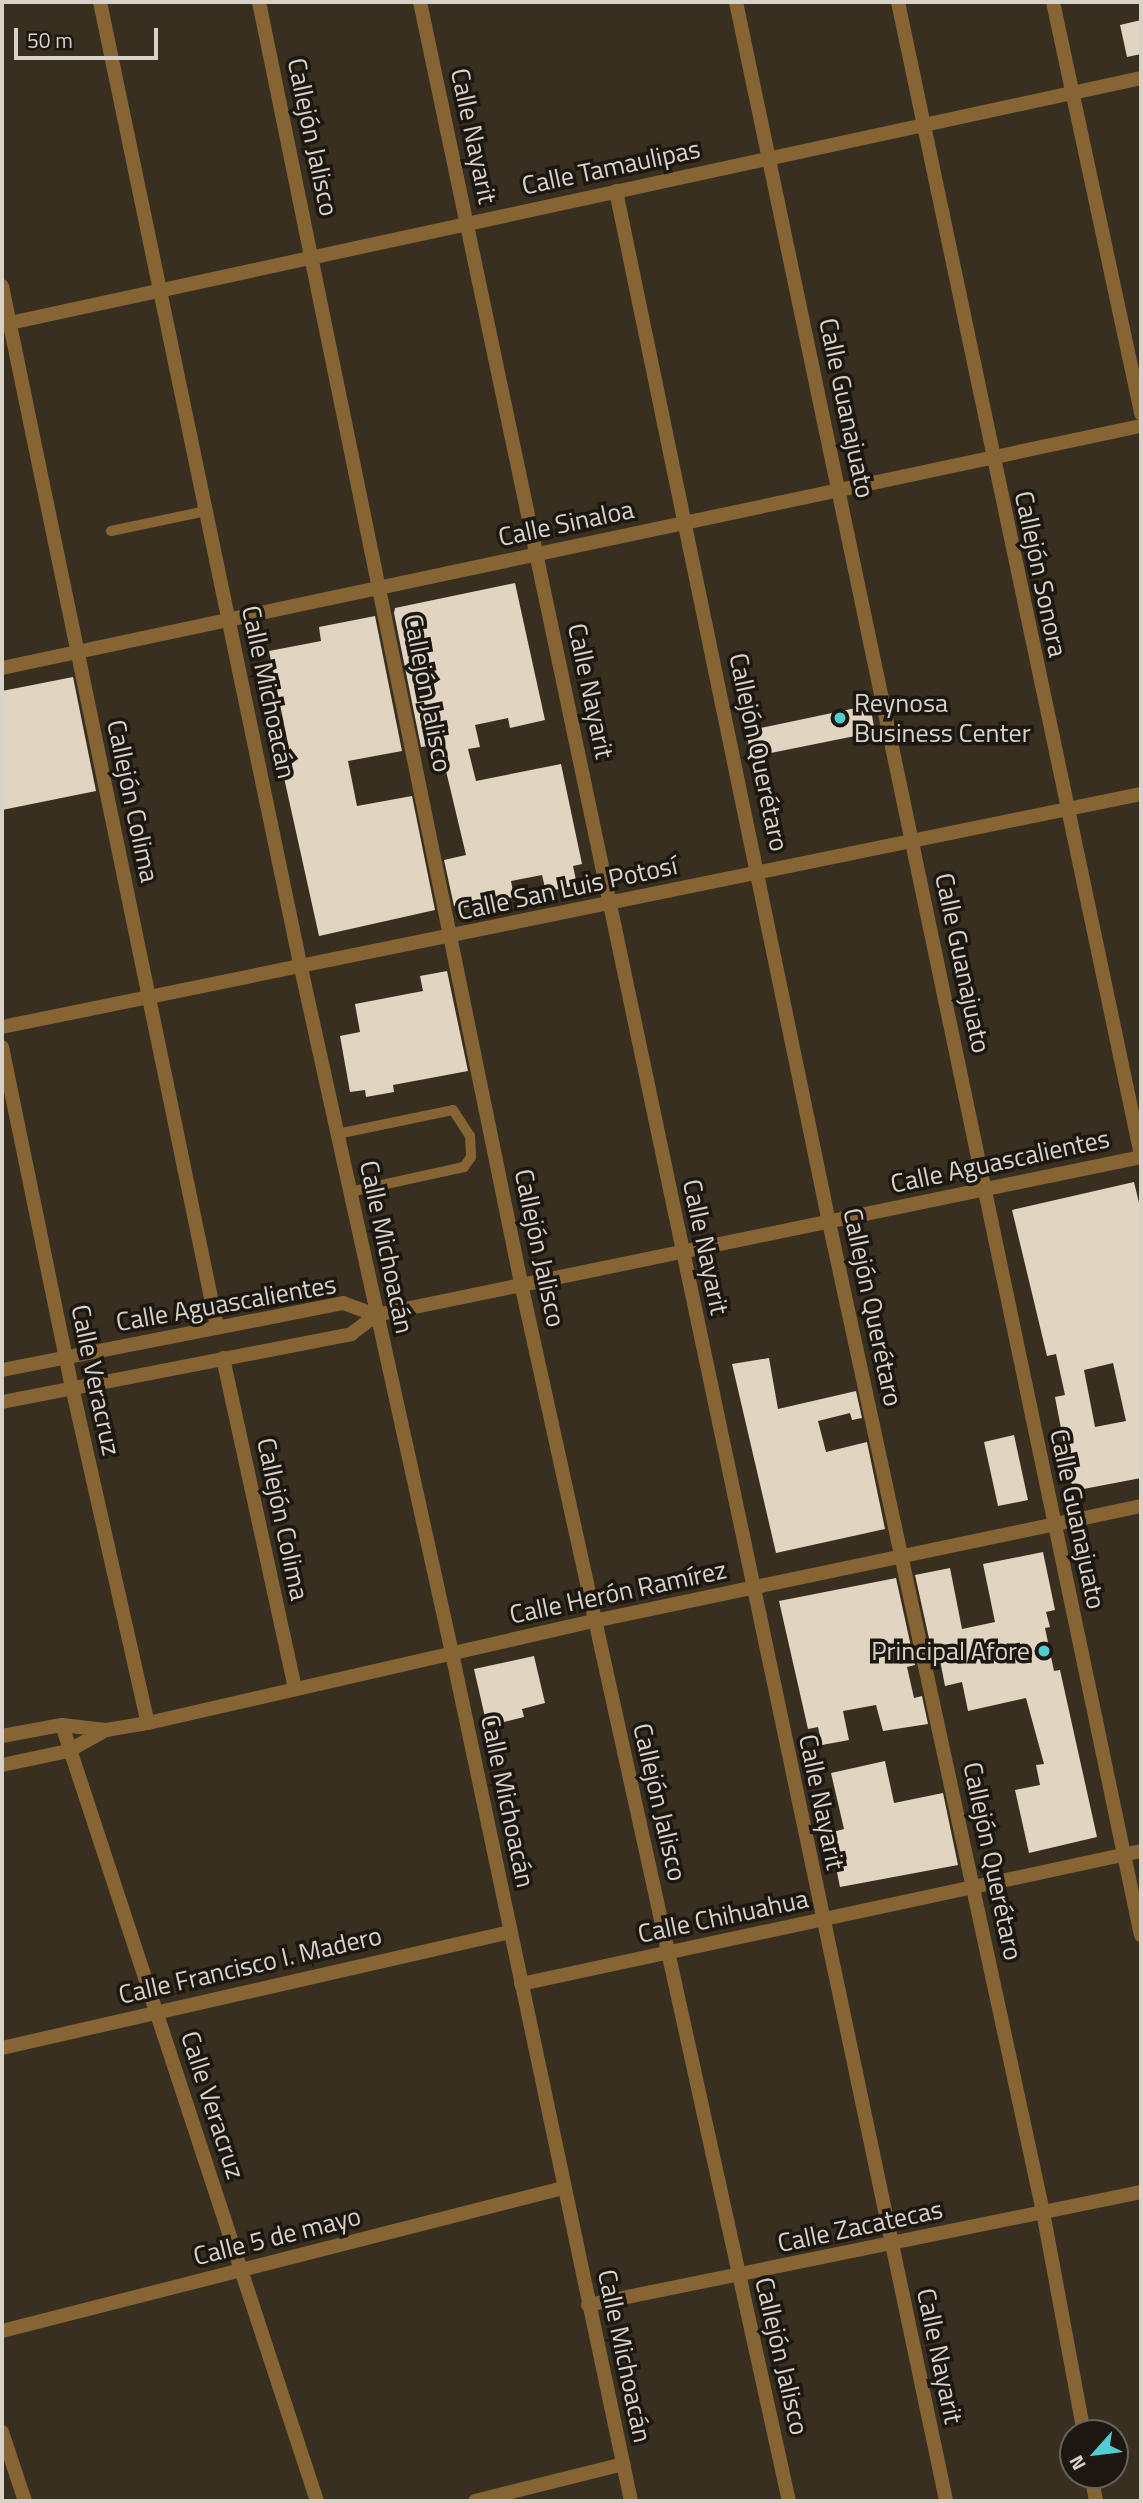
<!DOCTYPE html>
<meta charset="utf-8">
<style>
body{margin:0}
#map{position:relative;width:1143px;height:2503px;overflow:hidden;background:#392f20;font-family:"Titillium Web",sans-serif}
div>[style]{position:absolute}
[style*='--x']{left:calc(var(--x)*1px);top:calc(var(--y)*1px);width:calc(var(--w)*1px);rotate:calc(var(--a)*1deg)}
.building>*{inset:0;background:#e1d5c1}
.service>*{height:10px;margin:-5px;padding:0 5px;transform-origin:5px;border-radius:5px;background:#876434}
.minor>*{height:14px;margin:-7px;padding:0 7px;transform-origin:7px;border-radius:7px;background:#876434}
.tertiary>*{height:14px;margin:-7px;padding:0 7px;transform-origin:7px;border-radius:7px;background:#876434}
.dots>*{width:19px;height:19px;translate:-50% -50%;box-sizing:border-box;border:4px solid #1c1811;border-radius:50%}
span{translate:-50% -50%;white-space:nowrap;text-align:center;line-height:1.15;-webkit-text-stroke:7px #1c1811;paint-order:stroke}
.street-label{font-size:26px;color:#d8d2c8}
.poi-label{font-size:26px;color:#d8d2c8}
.left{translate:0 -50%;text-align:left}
.right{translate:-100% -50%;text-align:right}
.frame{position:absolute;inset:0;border:4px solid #d8d2c8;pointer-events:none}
.north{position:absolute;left:1059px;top:2419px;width:70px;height:70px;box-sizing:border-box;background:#1c1811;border:2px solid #67625a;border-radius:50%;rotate:242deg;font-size:19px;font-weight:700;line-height:28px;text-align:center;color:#d8d2c8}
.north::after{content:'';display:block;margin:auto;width:24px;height:32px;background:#51ccd1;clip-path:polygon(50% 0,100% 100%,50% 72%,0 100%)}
.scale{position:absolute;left:14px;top:28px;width:144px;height:32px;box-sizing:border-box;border:4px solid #d8d2c8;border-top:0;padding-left:9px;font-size:21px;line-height:24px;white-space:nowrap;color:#d8d2c8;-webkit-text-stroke:5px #1c1811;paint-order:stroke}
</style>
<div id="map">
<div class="building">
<div style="clip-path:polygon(1141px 20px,1141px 54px,1127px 57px,1120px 25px)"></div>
<div style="clip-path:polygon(515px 583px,545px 720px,510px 728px,508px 718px,475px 725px,480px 747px,468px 749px,476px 781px,561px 764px,582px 864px,573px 866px,577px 885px,546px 892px,542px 875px,511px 881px,514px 897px,462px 908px,454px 906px,444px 860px,466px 855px,442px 754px,430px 757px,428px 746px,421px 747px,394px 613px,395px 608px)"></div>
<div style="clip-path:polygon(375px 616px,402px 751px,348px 761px,357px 806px,412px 796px,435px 910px,319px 936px,283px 773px,290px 772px,286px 754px,290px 753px,269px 651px,321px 641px,319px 627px)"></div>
<div style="clip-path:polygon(73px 677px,96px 791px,2px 810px,2px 691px)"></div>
<div style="clip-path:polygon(870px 705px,875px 732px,751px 757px,746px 731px)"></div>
<div style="clip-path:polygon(447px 971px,468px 1071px,393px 1085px,394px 1092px,366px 1097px,365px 1090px,350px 1092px,340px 1036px,360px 1032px,355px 1004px,423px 991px,420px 976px)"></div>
<div style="clip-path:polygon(evenodd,1134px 1182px,1141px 1211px,1141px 1478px,1073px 1491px,1055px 1397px,1065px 1395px,1056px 1354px,1047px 1356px,1012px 1210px,1134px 1182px,1113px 1363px,1126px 1421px,1095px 1427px,1084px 1370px,1113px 1363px)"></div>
<div style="clip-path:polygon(769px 1358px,778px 1409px,856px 1391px,862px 1418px,852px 1420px,850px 1413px,818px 1421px,826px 1452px,867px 1442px,885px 1529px,776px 1553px,732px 1364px)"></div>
<div style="clip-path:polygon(1014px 1435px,1028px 1500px,998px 1506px,984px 1442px)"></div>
<div style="clip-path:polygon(1043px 1552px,1055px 1610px,1046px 1612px,1050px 1627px,1045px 1628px,1054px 1671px,1060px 1670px,1097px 1837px,1029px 1853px,1015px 1790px,1040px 1785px,1036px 1765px,1044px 1764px,1026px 1698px,968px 1711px,962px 1682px,945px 1686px,940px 1660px,934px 1661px,915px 1575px,950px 1568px,962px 1629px,995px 1622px,983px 1564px)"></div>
<div style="clip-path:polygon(896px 1578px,915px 1665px,907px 1667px,914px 1698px,922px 1696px,928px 1724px,883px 1731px,876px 1705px,843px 1711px,849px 1740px,822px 1745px,818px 1727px,808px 1729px,779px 1601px)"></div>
<div style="clip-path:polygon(534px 1656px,545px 1703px,522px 1709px,524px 1717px,487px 1726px,474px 1669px)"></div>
<div style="clip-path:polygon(885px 1761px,894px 1803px,943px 1793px,958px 1865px,840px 1887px,829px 1833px,844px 1829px,831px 1773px)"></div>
</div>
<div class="service">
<div style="--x:111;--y:531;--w:97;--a:-11.9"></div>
<div style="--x:337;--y:1134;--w:118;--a:-11.7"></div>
<div style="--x:453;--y:1110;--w:31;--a:57"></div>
<div style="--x:470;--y:1136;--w:21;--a:87"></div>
<div style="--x:471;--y:1157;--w:12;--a:125"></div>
<div style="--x:464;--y:1167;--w:118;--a:167.7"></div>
</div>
<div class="minor">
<div style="--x:100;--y:2;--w:987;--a:78.25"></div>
<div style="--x:301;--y:968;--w:701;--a:77.57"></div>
<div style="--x:452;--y:1653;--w:867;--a:78.08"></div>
<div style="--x:259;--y:2;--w:1313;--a:78.44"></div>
<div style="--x:522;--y:1288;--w:1242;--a:77.59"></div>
<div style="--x:420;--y:2;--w:2554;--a:78.11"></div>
<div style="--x:736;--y:2;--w:1975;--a:78.17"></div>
<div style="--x:898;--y:2;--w:1178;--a:78.1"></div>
<div style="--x:1053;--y:2;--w:421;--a:77.9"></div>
<div style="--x:616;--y:191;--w:1053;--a:78.33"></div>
<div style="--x:829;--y:1222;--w:1013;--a:77.8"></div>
<div style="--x:1043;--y:2212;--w:225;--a:79.5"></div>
<div style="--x:2;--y:286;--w:1063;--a:78.33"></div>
<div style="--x:10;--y:323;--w:1157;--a:-12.22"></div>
<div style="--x:2;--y:668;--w:1164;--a:-12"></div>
<div style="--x:2;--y:1027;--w:1163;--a:-11.56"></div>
<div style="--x:2;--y:1047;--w:347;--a:78.4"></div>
<div style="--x:72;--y:1387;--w:344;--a:77.3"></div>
<div style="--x:223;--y:1358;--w:339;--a:77.7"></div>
<div style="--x:2;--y:1370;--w:348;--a:-11.1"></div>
<div style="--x:343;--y:1303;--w:35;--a:20"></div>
<div style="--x:2;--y:1402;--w:356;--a:-11"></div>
<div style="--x:351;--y:1334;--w:31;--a:-37"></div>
<div style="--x:376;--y:1315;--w:781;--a:-11.67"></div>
<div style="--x:62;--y:1725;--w:817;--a:71.81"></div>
<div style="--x:521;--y:1984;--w:634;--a:-12.11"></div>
<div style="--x:2;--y:2048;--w:521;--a:-12.86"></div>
<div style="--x:588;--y:2305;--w:564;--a:-11.55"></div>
<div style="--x:2;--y:2331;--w:579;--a:-14.3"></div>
<div style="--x:2;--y:2432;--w:73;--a:71.6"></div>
<div style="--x:1091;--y:2475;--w:26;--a:79"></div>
<div style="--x:475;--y:2501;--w:153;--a:-14"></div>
</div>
<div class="tertiary">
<div style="--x:2;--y:1736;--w:61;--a:-10.4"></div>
<div style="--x:62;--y:1725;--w:44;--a:6.5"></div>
<div style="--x:106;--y:1730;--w:43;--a:-9.5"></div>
<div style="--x:148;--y:1723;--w:458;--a:-12.9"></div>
<div style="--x:594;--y:1621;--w:559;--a:-11.87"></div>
<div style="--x:2;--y:1765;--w:67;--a:-12"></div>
<div style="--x:68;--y:1751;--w:43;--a:-28.9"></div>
</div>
<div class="dots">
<div style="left:840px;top:718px;background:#51ccd1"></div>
<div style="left:1044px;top:1651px;background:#51ccd1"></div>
</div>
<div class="street-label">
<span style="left:474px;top:136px;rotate:78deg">Calle Nayarit</span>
<span style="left:313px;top:137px;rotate:78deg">Callejón Jalisco</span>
<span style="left:611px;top:167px;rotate:-12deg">Calle Tamaulipas</span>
<span style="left:847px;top:408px;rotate:78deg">Calle Guanajuato</span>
<span style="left:566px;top:523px;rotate:-12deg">Calle Sinaloa</span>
<span style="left:1041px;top:574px;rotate:78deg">Callejón Sonora</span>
<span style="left:591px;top:691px;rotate:78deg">Calle Nayarit</span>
<span style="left:269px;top:692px;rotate:78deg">Calle Michoacán</span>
<span style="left:428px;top:693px;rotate:79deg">Callejón Jalisco</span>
<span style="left:759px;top:752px;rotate:78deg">Callejón Querétaro</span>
<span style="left:133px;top:801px;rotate:78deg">Callejón Colima</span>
<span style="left:567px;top:888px;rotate:-12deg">Calle San Luis Potosí</span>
<span style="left:963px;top:963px;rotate:78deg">Calle Guanajuato</span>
<span style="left:1000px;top:1161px;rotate:-12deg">Calle Aguascalientes</span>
<span style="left:387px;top:1247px;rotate:78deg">Calle Michoacán</span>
<span style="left:706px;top:1247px;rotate:78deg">Calle Nayarit</span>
<span style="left:540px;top:1248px;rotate:78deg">Callejón Jalisco</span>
<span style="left:226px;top:1303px;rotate:-10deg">Calle Aguascalientes</span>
<span style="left:873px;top:1307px;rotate:78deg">Callejón Querétaro</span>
<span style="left:96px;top:1380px;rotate:78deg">Calle Veracruz</span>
<span style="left:283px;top:1519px;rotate:78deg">Callejón Colima</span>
<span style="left:1078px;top:1519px;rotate:78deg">Calle Guanajuato</span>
<span style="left:618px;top:1592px;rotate:-12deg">Calle Herón Ramírez</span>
<span style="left:508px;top:1801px;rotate:78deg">Calle Michoacán</span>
<span style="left:660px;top:1802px;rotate:77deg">Callejón Jalisco</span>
<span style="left:822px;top:1802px;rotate:78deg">Calle Nayarit</span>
<span style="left:993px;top:1861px;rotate:78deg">Callejón Querétaro</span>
<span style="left:723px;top:1916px;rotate:-12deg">Calle Chihuahua</span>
<span style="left:250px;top:1965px;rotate:-13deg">Calle Francisco I. Madero</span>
<span style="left:213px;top:2105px;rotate:72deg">Calle Veracruz</span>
<span style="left:860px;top:2226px;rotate:-12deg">Calle Zacatecas</span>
<span style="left:277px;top:2236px;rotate:-14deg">Calle 5 de mayo</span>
<span style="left:625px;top:2356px;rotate:78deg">Calle Michoacán</span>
<span style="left:782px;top:2356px;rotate:77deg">Callejón Jalisco</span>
<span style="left:940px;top:2356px;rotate:78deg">Calle Nayarit</span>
</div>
<div class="poi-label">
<span class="left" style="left:854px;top:718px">Reynosa<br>Business Center</span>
<span class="right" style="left:1030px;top:1651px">Principal Afore</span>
</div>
<div class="frame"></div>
<div class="north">N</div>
<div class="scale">50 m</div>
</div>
